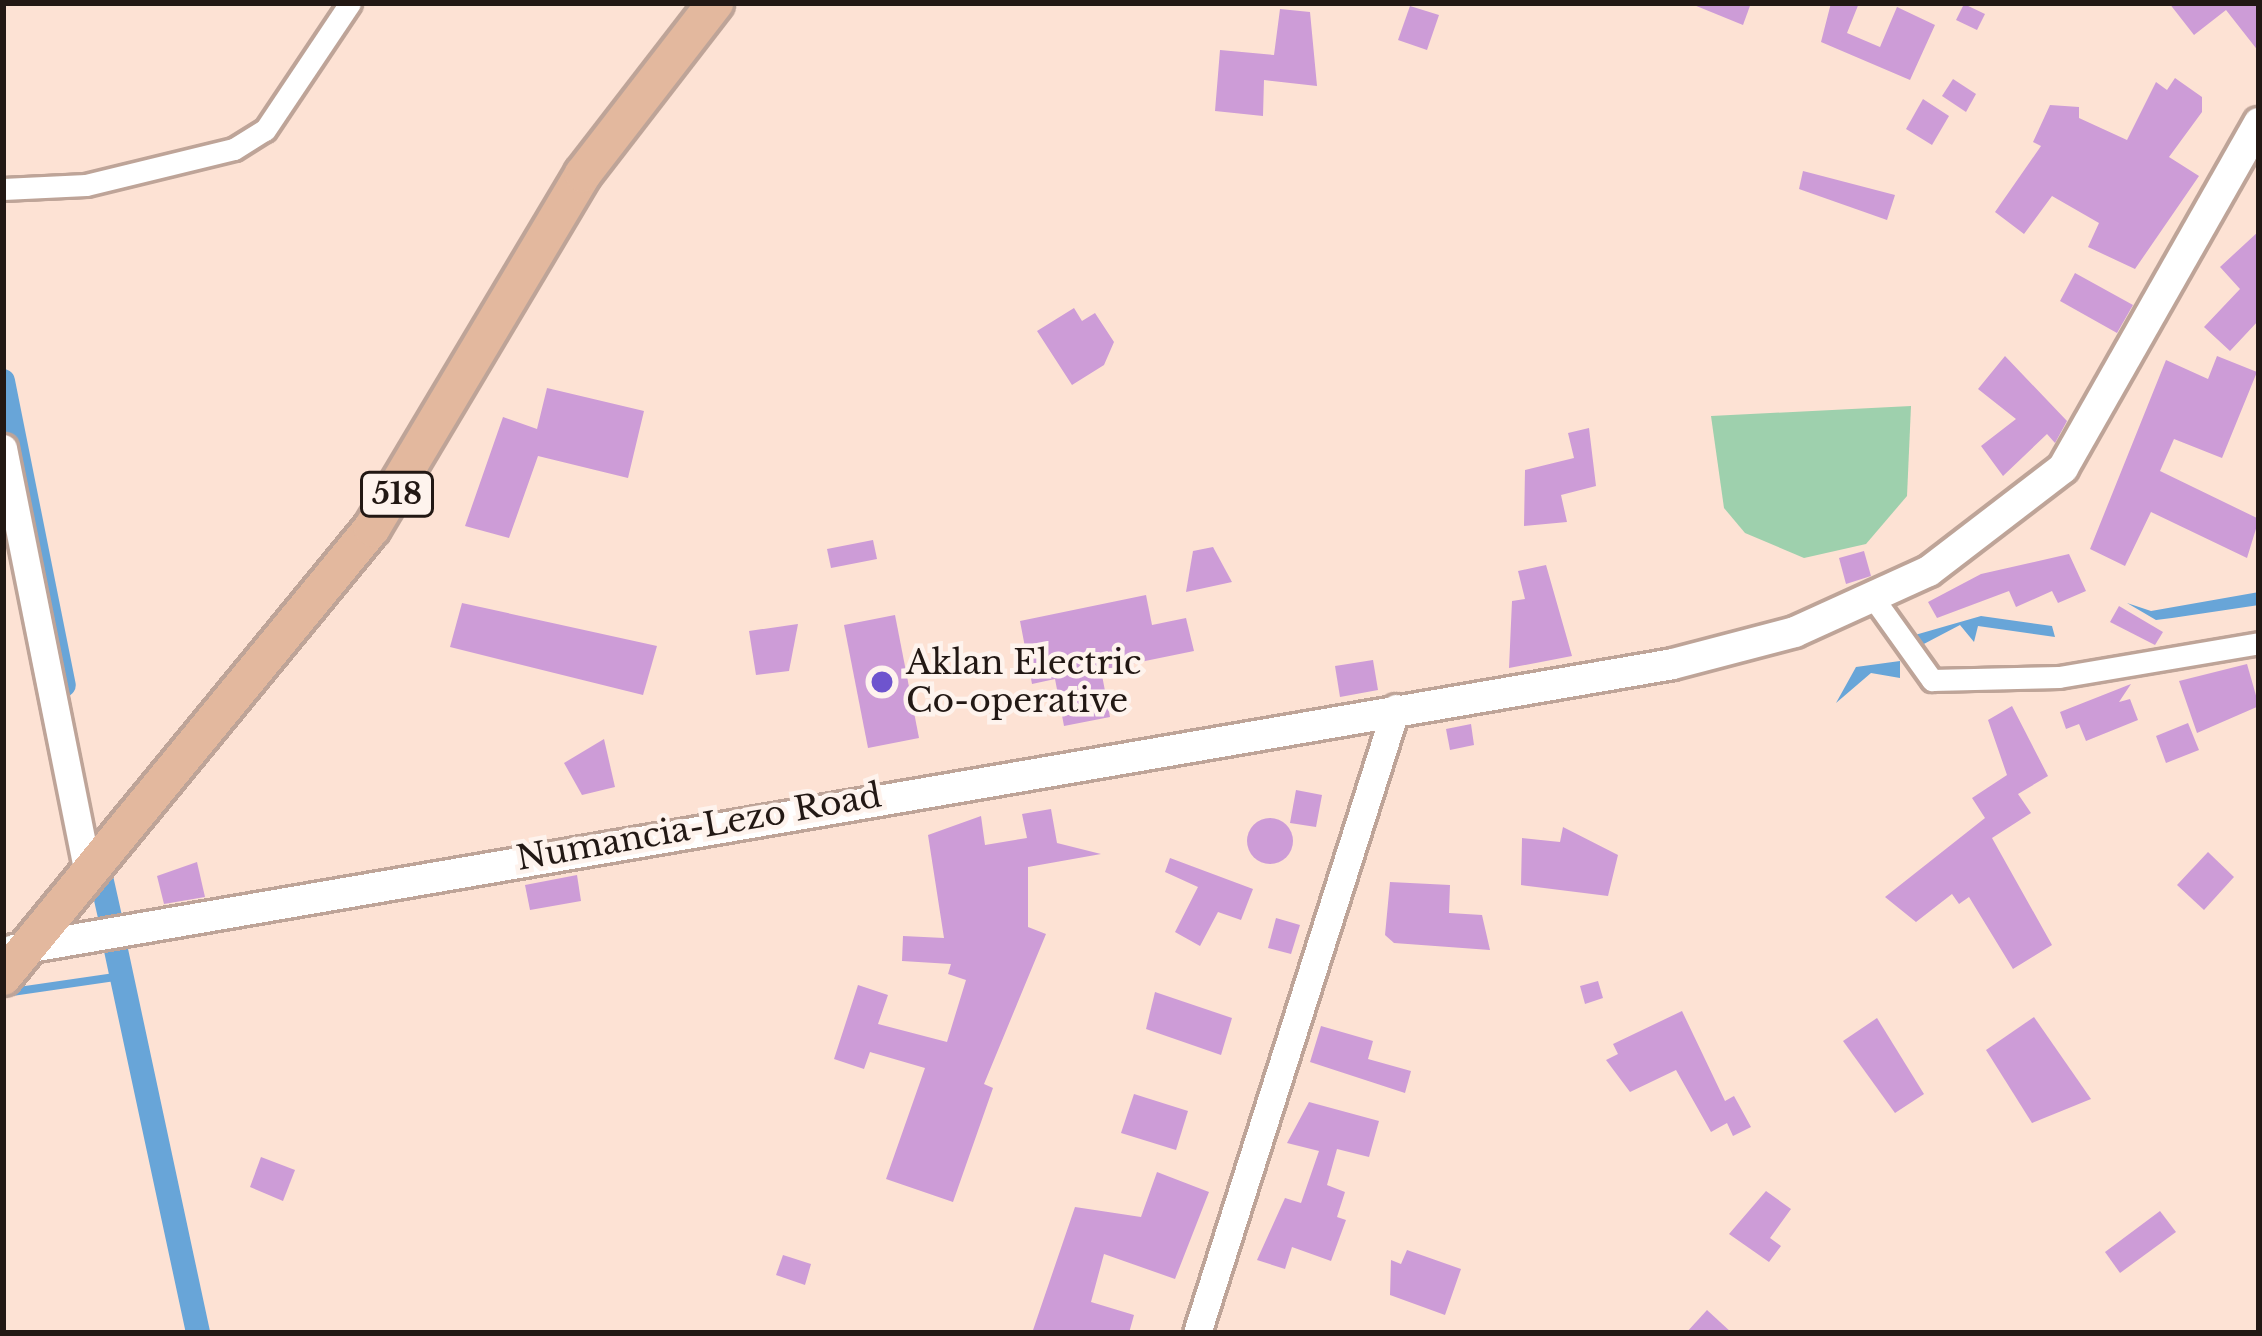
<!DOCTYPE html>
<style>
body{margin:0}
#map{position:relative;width:2262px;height:1336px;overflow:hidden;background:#fde2d4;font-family:"Libre Baskerville",serif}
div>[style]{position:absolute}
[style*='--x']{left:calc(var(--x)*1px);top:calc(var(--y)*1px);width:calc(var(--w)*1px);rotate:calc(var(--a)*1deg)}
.green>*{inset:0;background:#9ed0ad}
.water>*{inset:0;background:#68a5d8}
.stream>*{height:8px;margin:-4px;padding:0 4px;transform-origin:4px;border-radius:4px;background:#68a5d8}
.canal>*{height:24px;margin:-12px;padding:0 12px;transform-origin:12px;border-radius:12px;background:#68a5d8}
.building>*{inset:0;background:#cd9cd7}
.round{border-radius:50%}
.roads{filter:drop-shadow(3px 0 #bea498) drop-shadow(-3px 0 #bea498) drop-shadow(0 3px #bea498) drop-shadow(0 -3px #bea498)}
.minor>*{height:21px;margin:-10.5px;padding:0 10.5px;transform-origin:10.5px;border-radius:10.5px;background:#fff}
.tertiary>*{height:27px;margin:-13.5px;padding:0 13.5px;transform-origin:13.5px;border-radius:13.5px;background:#fff}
.secondary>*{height:30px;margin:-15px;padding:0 15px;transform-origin:15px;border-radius:15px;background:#fff}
.primary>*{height:36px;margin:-18px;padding:0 18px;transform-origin:18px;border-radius:18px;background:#e3b89e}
.dots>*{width:33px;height:33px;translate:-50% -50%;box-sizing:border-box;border:6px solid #fef3ed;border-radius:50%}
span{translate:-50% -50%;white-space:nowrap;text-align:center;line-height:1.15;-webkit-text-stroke:9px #fef3ed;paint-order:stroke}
.shield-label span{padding:3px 9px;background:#fef3ed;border:3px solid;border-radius:9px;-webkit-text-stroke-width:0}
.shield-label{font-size:30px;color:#221814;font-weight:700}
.poi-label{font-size:33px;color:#221814}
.left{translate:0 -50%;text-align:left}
.street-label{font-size:33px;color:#221814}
.frame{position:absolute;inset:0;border:6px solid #221814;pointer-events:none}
</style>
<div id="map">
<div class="green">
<div style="clip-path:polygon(1911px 406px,1907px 496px,1866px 544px,1804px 558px,1745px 533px,1724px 508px,1711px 416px)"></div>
</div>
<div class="water">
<div style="clip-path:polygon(2259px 592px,2259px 605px,2172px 618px,2156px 620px,2127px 603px,2151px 611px)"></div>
<div style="clip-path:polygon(1981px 616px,2052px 626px,2055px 637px,1978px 626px,1974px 642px,1960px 625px,1920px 646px,1908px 637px)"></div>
<div style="clip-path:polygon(1900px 661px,1900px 678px,1871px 673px,1836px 703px,1856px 667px)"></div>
</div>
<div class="stream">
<div style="--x:5;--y:993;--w:118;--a:-8.3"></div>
</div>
<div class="canal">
<div style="--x:3;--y:381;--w:310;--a:78.7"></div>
<div style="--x:99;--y:868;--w:50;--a:77.3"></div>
<div style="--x:116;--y:950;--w:392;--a:77.9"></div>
</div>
<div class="building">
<div style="clip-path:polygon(1689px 3px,1751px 3px,1743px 25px)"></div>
<div style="clip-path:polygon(1831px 3px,1859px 3px,1847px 33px,1880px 47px,1897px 7px,1935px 25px,1910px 80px,1821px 42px)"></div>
<div style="clip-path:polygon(2169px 3px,2259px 3px,2259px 52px,2226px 10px,2194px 35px)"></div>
<div style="clip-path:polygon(1964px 4px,1985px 14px,1977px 30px,1956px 20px)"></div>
<div style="clip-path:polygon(1410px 6px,1439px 15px,1427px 50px,1398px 40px)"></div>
<div style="clip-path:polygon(1280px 9px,1310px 12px,1317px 86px,1264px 80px,1263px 116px,1215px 111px,1220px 50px,1274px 55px)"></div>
<div style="clip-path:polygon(2175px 78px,2202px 97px,2202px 112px,2169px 157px,2199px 176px,2135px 269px,2088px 247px,2099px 223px,2052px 196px,2024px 234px,1995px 212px,2041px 146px,2033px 142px,2050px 105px,2079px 107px,2079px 118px,2127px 140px,2156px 82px,2167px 90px)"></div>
<div style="clip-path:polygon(1953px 79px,1976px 94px,1966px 112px,1942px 96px)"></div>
<div style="clip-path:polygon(1923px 99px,1949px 116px,1932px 145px,1906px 129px)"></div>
<div style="clip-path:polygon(1803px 171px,1895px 195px,1887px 220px,1799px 189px)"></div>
<div style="clip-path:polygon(2259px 231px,2259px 320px,2230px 351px,2204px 327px,2240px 289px,2220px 267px)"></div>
<div style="clip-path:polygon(2075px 273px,2133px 305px,2117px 333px,2060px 301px)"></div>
<div style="clip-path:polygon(1074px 308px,1082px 321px,1095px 313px,1114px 342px,1104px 365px,1072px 385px,1037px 331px)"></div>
<div style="clip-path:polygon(2005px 356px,2067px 421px,2055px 443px,2047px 434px,2003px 476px,1981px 446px,2016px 419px,1978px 389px)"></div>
<div style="clip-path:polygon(2217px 356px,2257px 372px,2222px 458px,2174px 439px,2160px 471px,2259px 519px,2247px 558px,2151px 512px,2125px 566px,2090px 549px,2166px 360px,2208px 379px)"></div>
<div style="clip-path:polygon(547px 388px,644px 411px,628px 478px,538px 456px,509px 538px,465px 526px,503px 417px,537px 429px)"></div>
<div style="clip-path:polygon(1589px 428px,1596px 486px,1561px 495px,1567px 522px,1524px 526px,1525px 470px,1574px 458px,1568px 433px)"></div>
<div style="clip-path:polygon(873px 540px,877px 559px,831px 568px,827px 549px)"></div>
<div style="clip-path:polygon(1213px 547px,1232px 582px,1186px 592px,1193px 551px)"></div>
<div style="clip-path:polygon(1864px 551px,1871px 576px,1846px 584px,1839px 558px)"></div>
<div style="clip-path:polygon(2069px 554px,2086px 591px,2058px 603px,2052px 591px,2016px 607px,2009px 591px,1937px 618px,1928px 602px,1981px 574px)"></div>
<div style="clip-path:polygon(1546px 565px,1572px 656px,1509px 668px,1512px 601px,1525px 599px,1518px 571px)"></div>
<div style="clip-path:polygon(1146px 595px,1152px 625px,1186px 618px,1194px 651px,1101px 670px,1110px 717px,1064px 726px,1055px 679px,1032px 684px,1020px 621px)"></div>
<div style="clip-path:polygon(462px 603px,657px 646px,643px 695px,450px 647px)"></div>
<div style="clip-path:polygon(2119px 606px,2163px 632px,2155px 645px,2110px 622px)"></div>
<div style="clip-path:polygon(895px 615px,919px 738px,868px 748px,844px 625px)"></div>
<div style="clip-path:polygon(798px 624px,789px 671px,756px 675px,749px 631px)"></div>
<div style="clip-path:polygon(1373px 660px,1378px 690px,1340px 697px,1335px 666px)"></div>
<div style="clip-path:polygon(2247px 664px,2259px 706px,2197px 733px,2179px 681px)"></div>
<div style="clip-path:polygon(2131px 684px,2119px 702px,2130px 699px,2138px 720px,2086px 741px,2079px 724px,2066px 729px,2060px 712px)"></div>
<div style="clip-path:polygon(2012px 706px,2048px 776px,2018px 794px,2031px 813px,1992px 838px,2052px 945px,2013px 969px,1969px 897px,1959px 904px,1952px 894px,1916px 922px,1885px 897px,1985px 818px,1972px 798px,2007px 775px,1988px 720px)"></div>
<div style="clip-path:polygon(2188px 723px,2199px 750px,2166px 763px,2156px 736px)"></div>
<div style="clip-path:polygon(1471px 724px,1474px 745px,1450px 750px,1446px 729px)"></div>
<div style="clip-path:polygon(604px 739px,615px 787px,582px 795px,564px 763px)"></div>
<div style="clip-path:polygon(1296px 790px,1322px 795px,1316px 827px,1290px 823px)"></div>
<div style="clip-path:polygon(1051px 809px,1057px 843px,1101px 854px,1028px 867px,1028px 927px,1046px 934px,984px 1084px,993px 1088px,953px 1202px,886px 1179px,925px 1068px,870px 1052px,864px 1069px,834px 1059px,858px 985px,888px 995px,878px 1024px,947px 1042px,966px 980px,948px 974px,951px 964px,902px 961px,903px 936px,944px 938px,928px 835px,981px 816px,985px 845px,1027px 838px,1022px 814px)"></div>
<div class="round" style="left:1247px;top:818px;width:46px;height:46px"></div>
<div style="clip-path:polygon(1563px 827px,1618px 855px,1608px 896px,1521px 885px,1522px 838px,1560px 842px)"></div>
<div style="clip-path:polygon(2208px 852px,2234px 877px,2204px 910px,2177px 885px)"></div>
<div style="clip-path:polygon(1170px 858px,1253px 889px,1241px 920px,1218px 912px,1200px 946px,1175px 932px,1198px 887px,1165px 872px)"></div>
<div style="clip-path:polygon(197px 862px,205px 897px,164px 904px,157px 876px)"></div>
<div style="clip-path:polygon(577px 875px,581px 901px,530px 910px,525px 885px)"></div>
<div style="clip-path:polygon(1390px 882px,1450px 885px,1449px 913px,1482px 915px,1490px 950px,1394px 943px,1385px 935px)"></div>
<div style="clip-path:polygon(1276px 918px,1300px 925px,1291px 954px,1268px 948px)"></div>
<div style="clip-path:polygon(1598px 981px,1603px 998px,1585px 1004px,1580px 986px)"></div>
<div style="clip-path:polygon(1155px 992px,1232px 1018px,1221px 1055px,1146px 1029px)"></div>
<div style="clip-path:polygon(1682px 1011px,1725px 1101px,1734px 1096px,1751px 1127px,1733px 1136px,1727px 1123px,1711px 1132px,1676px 1070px,1630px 1092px,1606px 1060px,1618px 1054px,1613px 1044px)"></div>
<div style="clip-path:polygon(2034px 1017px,2091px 1099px,2032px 1123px,1986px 1050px)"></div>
<div style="clip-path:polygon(1877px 1018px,1924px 1094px,1895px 1113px,1843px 1041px)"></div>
<div style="clip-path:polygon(1321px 1026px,1373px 1041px,1368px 1059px,1411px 1071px,1405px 1093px,1310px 1062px)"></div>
<div style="clip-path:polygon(1134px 1094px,1188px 1111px,1176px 1150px,1121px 1133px)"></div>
<div style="clip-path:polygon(1309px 1102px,1379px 1121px,1369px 1157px,1337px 1149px,1327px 1185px,1345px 1192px,1337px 1217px,1346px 1220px,1331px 1261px,1292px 1247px,1285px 1269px,1257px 1260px,1285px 1198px,1301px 1203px,1319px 1151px,1287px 1143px)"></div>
<div style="clip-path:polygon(261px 1157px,295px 1170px,283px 1201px,250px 1187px)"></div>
<div style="clip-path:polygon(1157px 1172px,1209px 1192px,1175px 1279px,1104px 1254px,1091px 1302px,1134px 1315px,1129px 1333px,1032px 1333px,1075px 1207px,1141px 1217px)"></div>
<div style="clip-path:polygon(1766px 1191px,1791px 1209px,1770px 1238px,1781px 1246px,1769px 1262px,1729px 1234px)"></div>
<div style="clip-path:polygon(2160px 1211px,2176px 1232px,2120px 1273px,2105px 1252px)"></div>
<div style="clip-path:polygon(1407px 1250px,1461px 1269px,1445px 1315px,1390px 1295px,1391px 1260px,1401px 1264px)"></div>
<div style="clip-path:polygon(783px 1255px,811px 1264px,805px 1285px,776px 1275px)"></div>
<div style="clip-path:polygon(1707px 1310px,1732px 1333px,1686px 1333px)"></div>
</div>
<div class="roads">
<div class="minor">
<div style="--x:3;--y:189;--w:83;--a:-2.8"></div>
<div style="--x:86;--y:185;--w:152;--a:-13.7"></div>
<div style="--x:234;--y:149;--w:36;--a:-32"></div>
<div style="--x:265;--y:130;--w:153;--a:-56.2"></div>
<div style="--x:1874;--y:599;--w:100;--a:54.4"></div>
<div style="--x:1932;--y:680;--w:127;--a:-1.4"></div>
<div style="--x:2059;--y:677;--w:203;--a:-9.6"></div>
</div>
<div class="tertiary">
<div style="--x:3;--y:448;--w:429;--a:78.7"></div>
<div style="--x:1197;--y:1333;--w:656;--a:-72.34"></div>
</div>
<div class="secondary">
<div style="--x:14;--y:950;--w:1683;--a:-9.78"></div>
<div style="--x:1673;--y:664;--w:126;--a:-14.7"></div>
<div style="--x:1795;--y:632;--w:147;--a:-24.5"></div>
<div style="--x:1929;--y:571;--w:169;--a:-37.5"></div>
<div style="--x:2063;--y:468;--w:397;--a:-60.4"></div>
</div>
<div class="primary">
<div style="--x:3;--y:977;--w:581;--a:-50.59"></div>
<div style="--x:372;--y:528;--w:412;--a:-59.2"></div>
<div style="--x:583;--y:174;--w:216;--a:-52.3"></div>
</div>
</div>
<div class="dots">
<div style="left:882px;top:682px;background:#6e54ce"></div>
</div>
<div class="shield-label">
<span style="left:397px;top:494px">518</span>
</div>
<div class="poi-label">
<span class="left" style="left:906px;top:682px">Aklan Electric<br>Co-operative</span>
</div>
<div class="street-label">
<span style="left:699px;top:827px;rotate:-10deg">Numancia-Lezo Road</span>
</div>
<div class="frame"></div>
</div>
